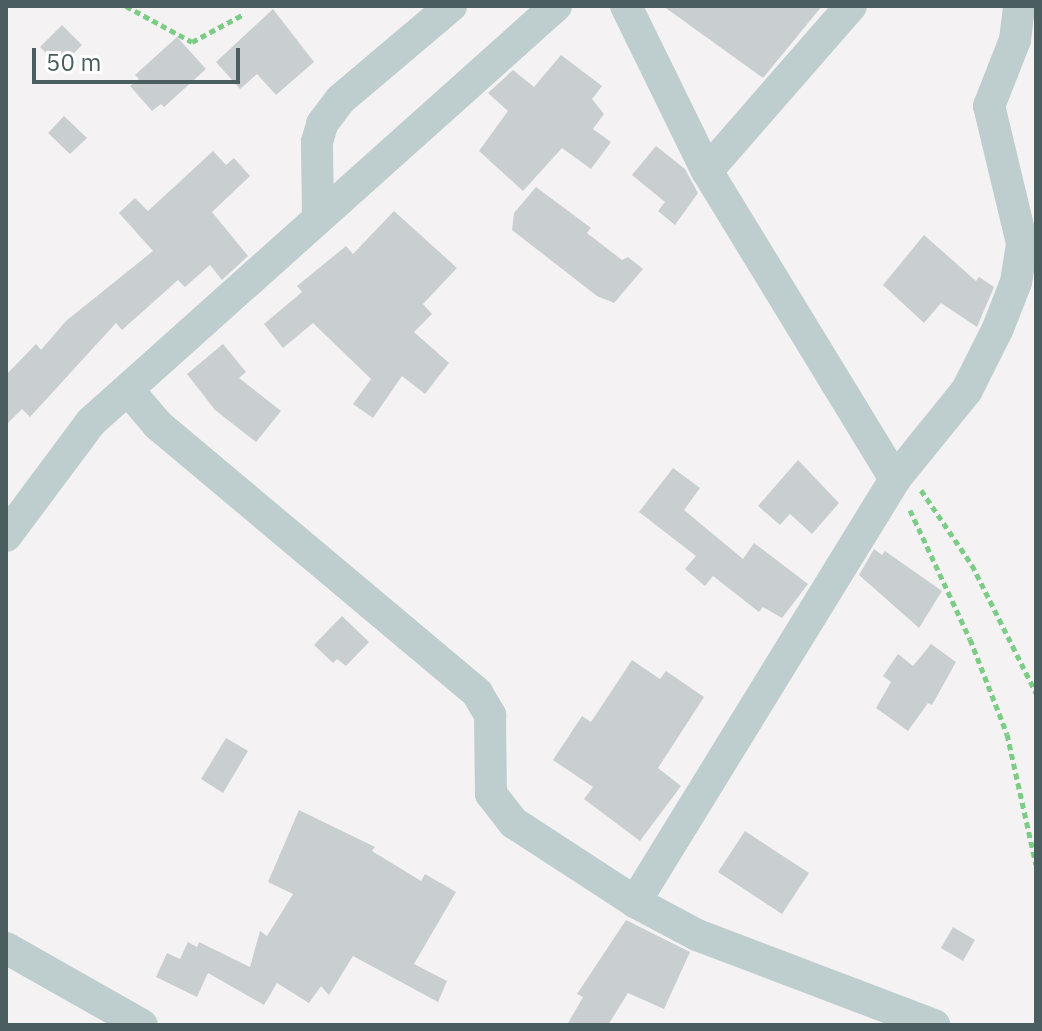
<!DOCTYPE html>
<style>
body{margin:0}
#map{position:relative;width:1042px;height:1031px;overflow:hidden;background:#f4f2f3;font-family:"IBM Plex Sans",sans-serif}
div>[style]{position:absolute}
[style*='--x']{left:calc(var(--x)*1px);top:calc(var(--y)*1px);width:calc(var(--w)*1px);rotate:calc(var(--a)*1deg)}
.building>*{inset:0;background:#c9cfd1}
.path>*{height:5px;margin-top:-2.5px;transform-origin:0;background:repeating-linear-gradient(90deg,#7bcd85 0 6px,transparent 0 10px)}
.minor>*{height:32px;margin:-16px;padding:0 16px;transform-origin:16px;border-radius:16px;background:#becdce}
span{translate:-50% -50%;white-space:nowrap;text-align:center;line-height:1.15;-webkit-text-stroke:7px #fff;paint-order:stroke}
.frame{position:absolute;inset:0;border:8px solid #4a5e5f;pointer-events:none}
.scale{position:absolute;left:32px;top:48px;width:208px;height:36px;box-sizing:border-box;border:4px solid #4a5e5f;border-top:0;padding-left:10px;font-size:24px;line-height:28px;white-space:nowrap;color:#4a5e5f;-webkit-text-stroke:6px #fff;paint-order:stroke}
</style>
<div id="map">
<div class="building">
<div style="clip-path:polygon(663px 6px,822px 6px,763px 78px)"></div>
<div style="clip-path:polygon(273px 9px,314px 62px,276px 95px,257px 74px,240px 89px,216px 62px)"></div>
<div style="clip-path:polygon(62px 25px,82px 45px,60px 67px,40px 47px)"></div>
<div style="clip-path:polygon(177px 37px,206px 69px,164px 107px,161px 104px,152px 111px,130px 86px,139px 79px,135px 75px)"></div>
<div style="clip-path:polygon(561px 55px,602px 86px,592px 99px,604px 114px,593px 129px,611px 142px,591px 169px,562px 148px,523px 191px,479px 151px,508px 111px,488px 93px,513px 70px,534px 87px)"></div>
<div style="clip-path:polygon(64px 116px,87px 138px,70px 154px,48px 133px)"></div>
<div style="clip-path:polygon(656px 146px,685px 169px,698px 193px,675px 225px,658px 211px,665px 202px,632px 175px)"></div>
<div style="clip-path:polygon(213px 151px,226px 165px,234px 158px,250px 176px,212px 212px,248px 256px,222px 280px,210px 265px,185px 287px,178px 280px,122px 330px,116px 323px,30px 417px,22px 409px,6px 425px,6px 375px,36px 344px,41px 350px,66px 321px,153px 251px,119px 213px,135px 198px,148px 211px)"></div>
<div style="clip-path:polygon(536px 187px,591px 228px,587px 233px,622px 260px,628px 257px,643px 269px,614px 303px,597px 296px,512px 230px,514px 213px)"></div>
<div style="clip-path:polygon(394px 211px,457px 268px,423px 304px,432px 314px,414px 332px,449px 363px,425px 394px,402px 376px,373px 418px,353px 404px,371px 379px,313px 323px,283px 348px,264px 324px,302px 292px,297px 286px,346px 246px,353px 254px)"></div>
<div style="clip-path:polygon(924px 235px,976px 281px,979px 277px,994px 287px,977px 327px,941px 303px,924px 323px,883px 285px)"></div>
<div style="clip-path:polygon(223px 344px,246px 372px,239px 378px,281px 411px,256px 442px,215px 410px,187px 374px)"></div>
<div style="clip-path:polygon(798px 460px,839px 503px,812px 534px,790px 514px,780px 525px,758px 506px)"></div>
<div style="clip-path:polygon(673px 468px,700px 488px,684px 510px,743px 559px,754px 543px,808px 584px,782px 618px,763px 607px,759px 612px,713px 576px,705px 586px,685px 569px,696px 556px,639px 512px)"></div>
<div style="clip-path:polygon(874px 549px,882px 555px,885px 551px,942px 591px,919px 628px,859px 575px)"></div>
<div style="clip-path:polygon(342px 616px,369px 642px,346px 666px,337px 659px,333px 663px,314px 645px)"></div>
<div style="clip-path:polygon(931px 644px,956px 662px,932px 705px,928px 703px,908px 731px,876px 708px,891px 682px,883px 676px,898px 654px,913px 666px)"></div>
<div style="clip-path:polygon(632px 660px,660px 679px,666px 671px,704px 697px,658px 768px,681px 786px,640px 841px,584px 799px,593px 787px,553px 760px,582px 716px,591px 722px)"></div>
<div style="clip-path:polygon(226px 738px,248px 751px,223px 793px,201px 779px)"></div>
<div style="clip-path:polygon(299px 810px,375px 847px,372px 851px,421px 881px,425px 874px,456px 892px,414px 964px,447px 981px,438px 1002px,353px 956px,329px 995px,321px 986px,309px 1003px,277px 983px,264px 1005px,208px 973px,197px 997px,156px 977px,167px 953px,180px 959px,188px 942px,197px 947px,199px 942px,250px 967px,260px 931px,267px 936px,293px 894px,268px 882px)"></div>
<div style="clip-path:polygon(745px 831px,809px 873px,782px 914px,718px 872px)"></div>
<div style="clip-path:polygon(626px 920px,690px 952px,664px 1009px,628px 993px,608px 1025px,567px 1025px,583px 997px,577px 994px)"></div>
<div style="clip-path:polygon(953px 927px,975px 940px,963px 961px,941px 948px)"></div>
</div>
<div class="path">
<div style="--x:126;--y:6;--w:75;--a:28.6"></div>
<div style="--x:192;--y:42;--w:59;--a:-28.3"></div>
<div style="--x:921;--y:490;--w:91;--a:55.8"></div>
<div style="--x:972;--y:565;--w:143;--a:63.4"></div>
<div style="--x:910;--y:510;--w:142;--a:65.1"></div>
<div style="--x:970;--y:639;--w:102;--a:68.7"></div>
<div style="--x:1007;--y:734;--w:134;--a:77.5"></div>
</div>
<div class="minor">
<div style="--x:626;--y:6;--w:184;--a:63.9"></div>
<div style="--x:707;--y:171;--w:361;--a:58.6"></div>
<div style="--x:707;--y:171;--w:219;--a:-48.9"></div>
<div style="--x:318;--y:217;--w:75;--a:-90.8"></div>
<div style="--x:317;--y:142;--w:19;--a:-74"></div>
<div style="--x:322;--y:124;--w:31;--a:-53"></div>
<div style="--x:341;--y:99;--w:144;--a:-40.2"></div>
<div style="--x:129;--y:391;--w:45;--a:49.5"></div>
<div style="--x:158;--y:425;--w:417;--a:40"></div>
<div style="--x:477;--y:693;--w:26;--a:59"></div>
<div style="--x:490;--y:715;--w:79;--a:89.3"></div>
<div style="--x:491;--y:794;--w:37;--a:52"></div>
<div style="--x:514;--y:823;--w:145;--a:33.1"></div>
<div style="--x:635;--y:902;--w:70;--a:28"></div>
<div style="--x:697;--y:935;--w:254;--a:20.8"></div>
<div style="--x:6;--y:536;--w:142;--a:-53.3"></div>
<div style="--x:91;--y:422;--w:624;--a:-41.82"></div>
<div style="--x:635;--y:902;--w:497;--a:-58.4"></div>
<div style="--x:895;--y:479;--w:114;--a:-51"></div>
<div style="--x:967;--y:390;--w:69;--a:-63.4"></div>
<div style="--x:998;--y:328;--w:49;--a:-68.6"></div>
<div style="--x:1016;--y:282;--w:39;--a:-81"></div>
<div style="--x:1022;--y:243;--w:141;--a:-103.5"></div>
<div style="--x:989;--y:106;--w:71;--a:-68.5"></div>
<div style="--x:1015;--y:40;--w:34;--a:-83"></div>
<div style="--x:6;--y:948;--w:156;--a:29.5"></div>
</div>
<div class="frame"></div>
<div class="scale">50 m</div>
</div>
